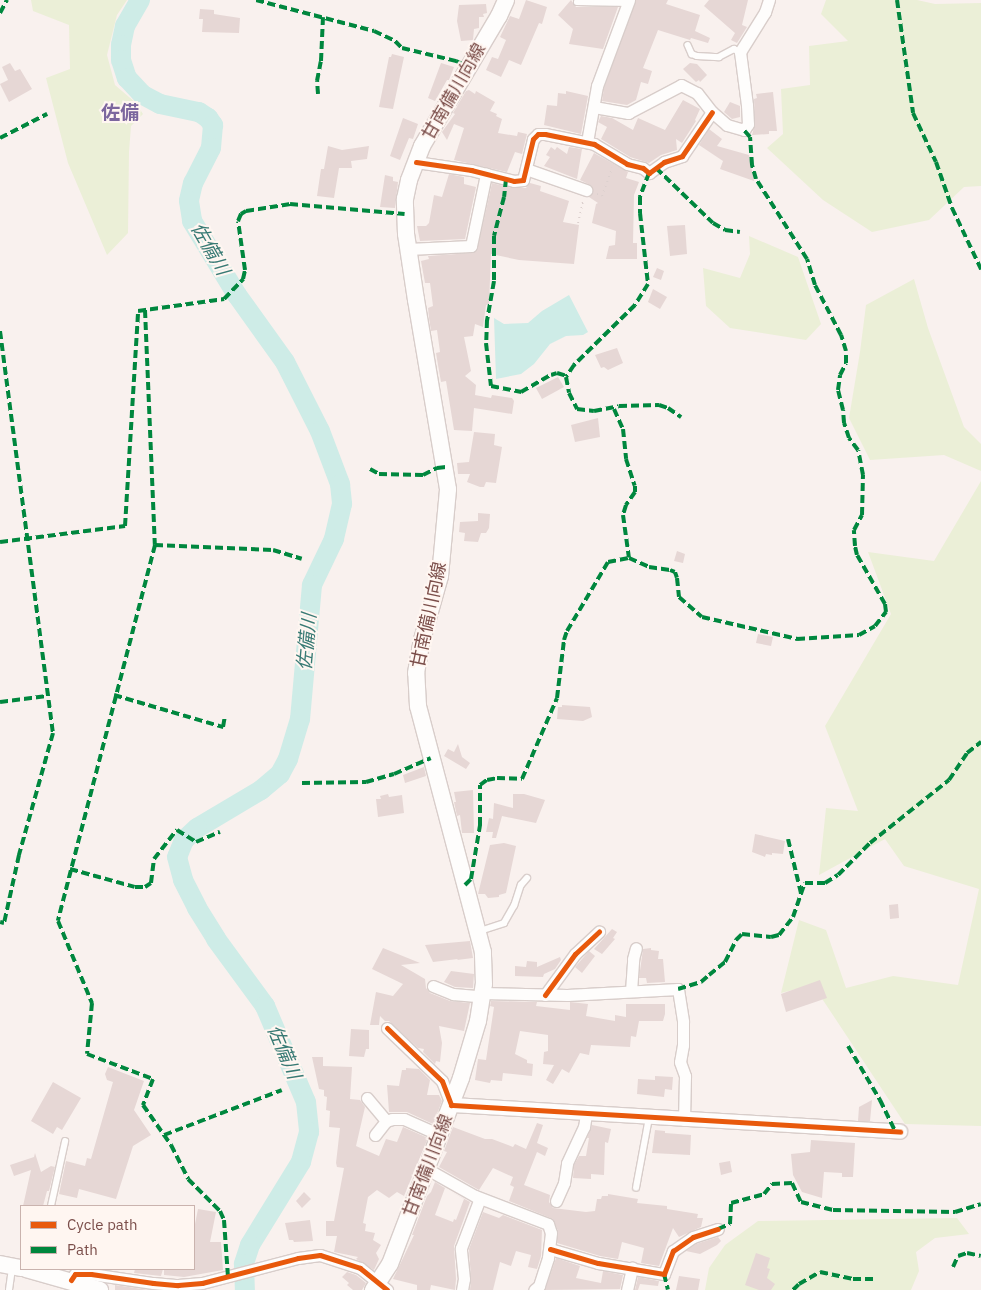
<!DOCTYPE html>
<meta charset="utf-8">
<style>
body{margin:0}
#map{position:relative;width:981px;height:1290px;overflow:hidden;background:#f9f1ee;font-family:"IBM Plex Sans","Noto Sans JP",sans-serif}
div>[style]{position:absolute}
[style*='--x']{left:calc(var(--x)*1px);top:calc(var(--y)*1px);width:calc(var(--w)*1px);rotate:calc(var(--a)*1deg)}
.green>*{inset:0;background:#ebefd7}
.water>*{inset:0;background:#ceece7}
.river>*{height:20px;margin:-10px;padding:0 10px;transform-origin:10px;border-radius:10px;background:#ceece7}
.building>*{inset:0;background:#e6d7d5}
.path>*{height:2px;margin-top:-1px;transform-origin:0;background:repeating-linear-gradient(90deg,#dcd0ce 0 1px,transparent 0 5px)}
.roads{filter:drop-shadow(1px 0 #d8cdca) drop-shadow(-1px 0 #d8cdca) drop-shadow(0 1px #d8cdca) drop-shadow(0 -1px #d8cdca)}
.service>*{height:5.5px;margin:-2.75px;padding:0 2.75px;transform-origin:2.75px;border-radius:2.75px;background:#fefdfc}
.minor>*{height:11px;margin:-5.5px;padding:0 5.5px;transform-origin:5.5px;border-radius:5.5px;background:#fefdfc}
.tertiary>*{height:14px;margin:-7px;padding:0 7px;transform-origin:7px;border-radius:7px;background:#fefdfc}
.secondary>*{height:16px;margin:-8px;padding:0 8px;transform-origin:8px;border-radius:8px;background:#fefdfc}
.quiet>*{height:4px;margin-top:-2px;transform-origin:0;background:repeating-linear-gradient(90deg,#00873e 0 8px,transparent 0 12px)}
.cycleway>*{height:5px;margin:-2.5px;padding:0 2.5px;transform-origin:2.5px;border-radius:2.5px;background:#e8590c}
span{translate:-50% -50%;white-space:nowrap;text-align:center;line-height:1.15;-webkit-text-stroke:4px #fff6f1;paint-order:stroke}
.street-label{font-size:18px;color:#7b4e4a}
.neighbourhood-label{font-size:19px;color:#7c669e;font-weight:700}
.water-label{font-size:19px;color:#387a74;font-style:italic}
.legend{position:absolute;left:20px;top:1205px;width:175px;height:65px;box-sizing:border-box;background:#fff6f1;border:1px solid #cab3ae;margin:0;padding:6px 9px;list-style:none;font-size:15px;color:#7b4e4a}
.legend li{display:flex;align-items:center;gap:10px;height:25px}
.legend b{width:25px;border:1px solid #cab3ae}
</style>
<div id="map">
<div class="green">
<div style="clip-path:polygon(31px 0,127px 0,117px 15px,107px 55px,115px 85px,136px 103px,143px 114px,131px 126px,129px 152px,128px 233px,107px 255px,68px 163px,46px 78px,70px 69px,69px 25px,33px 11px)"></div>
<div style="clip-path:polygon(826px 0,917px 0,935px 4px,981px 3px,981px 186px,964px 187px,929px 220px,872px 232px,823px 200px,767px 148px,783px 134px,781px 89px,810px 85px,809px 46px,848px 41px,821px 14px)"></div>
<div style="clip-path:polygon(749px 236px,798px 257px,821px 324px,806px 340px,730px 328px,706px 306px,703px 268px,740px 278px,750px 254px)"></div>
<div style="clip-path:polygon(914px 279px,928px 328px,964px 427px,981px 444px,981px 471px,944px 455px,870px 460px,849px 418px,860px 352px,866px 305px)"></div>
<div style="clip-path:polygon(981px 481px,981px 1126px,905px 1124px,813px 985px,781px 993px,799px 920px,826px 930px,846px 988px,893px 976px,958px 985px,979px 889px,904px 866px,885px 839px,819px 875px,826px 808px,858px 811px,825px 726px,891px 614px,868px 552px,934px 561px)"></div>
<div style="clip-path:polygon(957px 1218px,969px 1234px,935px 1238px,916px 1252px,919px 1271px,911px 1290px,705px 1290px,709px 1268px,725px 1245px,758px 1221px)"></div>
</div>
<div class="water">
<div style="clip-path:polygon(569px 295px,588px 332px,583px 335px,566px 336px,550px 344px,534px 364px,521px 374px,496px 379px,494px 318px,504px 324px,528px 323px,542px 311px)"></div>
</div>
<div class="river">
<div style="--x:140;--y:0;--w:30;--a:120"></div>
<div style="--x:125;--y:26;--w:19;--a:102"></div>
<div style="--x:121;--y:45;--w:15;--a:90"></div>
<div style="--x:121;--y:60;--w:19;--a:72"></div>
<div style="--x:127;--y:78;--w:23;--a:47"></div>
<div style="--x:143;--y:95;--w:19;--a:28"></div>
<div style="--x:160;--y:104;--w:40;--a:12"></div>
<div style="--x:199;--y:112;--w:11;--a:34"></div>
<div style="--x:208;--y:118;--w:9;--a:54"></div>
<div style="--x:213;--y:125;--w:23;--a:95"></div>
<div style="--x:211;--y:148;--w:39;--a:117"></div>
<div style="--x:193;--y:183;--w:18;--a:103"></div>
<div style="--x:189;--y:201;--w:20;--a:81"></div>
<div style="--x:192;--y:221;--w:87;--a:58.7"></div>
<div style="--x:237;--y:295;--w:82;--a:54.4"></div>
<div style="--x:285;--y:362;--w:77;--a:63.1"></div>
<div style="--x:320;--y:431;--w:57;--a:69.3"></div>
<div style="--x:340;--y:484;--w:20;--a:84"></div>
<div style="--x:342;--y:504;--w:36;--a:103"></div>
<div style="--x:334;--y:539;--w:51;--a:115.6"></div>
<div style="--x:312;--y:585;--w:135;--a:95.1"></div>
<div style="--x:300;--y:719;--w:42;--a:106.7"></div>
<div style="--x:288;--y:759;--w:17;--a:118"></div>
<div style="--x:280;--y:774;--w:25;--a:140"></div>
<div style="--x:261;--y:790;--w:74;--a:149.3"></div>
<div style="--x:197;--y:828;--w:18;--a:137"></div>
<div style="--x:184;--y:840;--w:18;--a:112"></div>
<div style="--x:177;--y:857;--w:24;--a:75"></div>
<div style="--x:183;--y:880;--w:31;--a:63"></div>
<div style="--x:197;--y:908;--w:36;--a:58"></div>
<div style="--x:216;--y:939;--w:83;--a:53.8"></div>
<div style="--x:265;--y:1006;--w:104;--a:66.9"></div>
<div style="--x:306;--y:1102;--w:30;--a:84"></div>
<div style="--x:309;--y:1132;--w:31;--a:105"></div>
<div style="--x:301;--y:1162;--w:97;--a:121.6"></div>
<div style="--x:250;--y:1245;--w:20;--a:108"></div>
<div style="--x:244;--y:1264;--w:26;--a:88"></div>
</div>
<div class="building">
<div style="clip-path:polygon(526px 0,547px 7px,542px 24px,539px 23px,521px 65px,509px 60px,501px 77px,486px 70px,492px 57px,498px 59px,506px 40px,500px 37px,510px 16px,519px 19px)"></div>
<div style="clip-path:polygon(571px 0,576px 7px,618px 7px,603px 49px,569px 44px,573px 29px,558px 15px)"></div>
<div style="clip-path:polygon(636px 0,668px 0,666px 4px,700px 15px,695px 31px,710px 38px,708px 43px,691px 38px,690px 40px,658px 30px,643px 68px,652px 71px,648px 84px,641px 82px,636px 100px,627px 105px,602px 101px,604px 88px)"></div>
<div style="clip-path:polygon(709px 0,748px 0,742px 25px,747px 27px,737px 43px,731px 40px,735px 33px,704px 6px)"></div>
<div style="clip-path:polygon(486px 4px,487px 13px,483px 14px,484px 17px,479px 17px,479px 28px,474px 29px,473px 40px,461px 41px,457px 21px,459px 5px)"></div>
<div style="clip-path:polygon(200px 9px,214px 10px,214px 14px,220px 15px,240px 18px,239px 33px,202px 32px,203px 19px,199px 19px)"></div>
<div style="clip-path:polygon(392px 54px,404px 57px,393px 109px,379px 107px,389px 57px,391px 57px)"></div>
<div style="clip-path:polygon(10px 63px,15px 71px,20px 69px,32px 89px,9px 102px,0 84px,8px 80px,2px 67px)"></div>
<div style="clip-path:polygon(441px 63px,454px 67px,449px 80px,447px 80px,435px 101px,428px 98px)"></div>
<div style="clip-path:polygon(690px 63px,697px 64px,707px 75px,700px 82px,699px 80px,696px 82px,683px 69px)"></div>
<div style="clip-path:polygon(469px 90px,475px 94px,476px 91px,495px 102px,490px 111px,497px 114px,496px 116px,502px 119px,498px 133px,517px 136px,518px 132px,527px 134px,522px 154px,515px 152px,507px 172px,454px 160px,464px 128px,454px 124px,447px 140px,442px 132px,455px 114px,453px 113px,466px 91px)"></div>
<div style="clip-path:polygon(566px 91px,588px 96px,581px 134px,544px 125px,547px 105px,557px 106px,558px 93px,566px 94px)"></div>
<div style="clip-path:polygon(773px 92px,777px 131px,769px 131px,769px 134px,752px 135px,755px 124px,754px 99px,757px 98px,756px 94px)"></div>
<div style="clip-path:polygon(683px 100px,700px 109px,695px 120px,696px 121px,682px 143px,676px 139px,677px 150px,661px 155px,649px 163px,630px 157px,601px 139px,607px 127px,598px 122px,601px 116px,612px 118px,633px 130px,638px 118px,665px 130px)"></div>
<div style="clip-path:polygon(730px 102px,740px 106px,740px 117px,732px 119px,724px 112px)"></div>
<div style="clip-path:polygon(403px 118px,418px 124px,413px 139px,409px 138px,400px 160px,390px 156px)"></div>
<div style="clip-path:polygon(709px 129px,722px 139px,717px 146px,749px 155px,754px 181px,720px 169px,723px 161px,699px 145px)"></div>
<div style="clip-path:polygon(328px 146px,342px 150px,369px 146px,367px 159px,351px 161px,352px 168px,339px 168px,334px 198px,317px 196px,321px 169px,324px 169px)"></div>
<div style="clip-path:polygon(551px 147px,555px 150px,557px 147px,567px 154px,569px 147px,582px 149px,577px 179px,544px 166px,550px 157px,546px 155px)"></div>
<div style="clip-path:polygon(594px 153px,628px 172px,626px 178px,639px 182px,634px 195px,633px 243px,637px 243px,637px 259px,606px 259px,609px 246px,615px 245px,616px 231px,592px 223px,596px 204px,598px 203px,589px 197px,593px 192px,592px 186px,580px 180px)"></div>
<div style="clip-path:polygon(449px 174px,464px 177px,464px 184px,476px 187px,465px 239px,420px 241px,417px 226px,426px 226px,429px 223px,434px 195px,442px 197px)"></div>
<div style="clip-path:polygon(385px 175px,393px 177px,393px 181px,398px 182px,395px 208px,380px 207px)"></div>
<div style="clip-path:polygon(492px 183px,512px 188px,526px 188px,530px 183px,541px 186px,540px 191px,569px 201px,563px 222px,579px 225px,574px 264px,519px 260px,491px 254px,489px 304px,486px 305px,483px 327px,475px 324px,473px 336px,464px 337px,471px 371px,465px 376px,476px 385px,475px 395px,491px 398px,492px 395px,512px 398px,514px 401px,512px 414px,474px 408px,472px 431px,454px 430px,446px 381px,441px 382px,438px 365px,436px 353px,440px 352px,437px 330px,431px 331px,429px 318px,428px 308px,433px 306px,430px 283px,425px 283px,421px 261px,429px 259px,428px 256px,471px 253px,477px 251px)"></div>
<div style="clip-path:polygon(685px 225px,687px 254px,670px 256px,667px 226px)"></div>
<div style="clip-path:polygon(657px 268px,664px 271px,661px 280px,653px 277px)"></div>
<div style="clip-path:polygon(653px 289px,667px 297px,660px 309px,648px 302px)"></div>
<div style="clip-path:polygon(617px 348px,623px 363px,608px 370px,604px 367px,601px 368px,595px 355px)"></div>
<div style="clip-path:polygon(558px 377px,564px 387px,542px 399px,536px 388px)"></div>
<div style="clip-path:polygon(598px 418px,600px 437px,575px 442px,571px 425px)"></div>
<div style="clip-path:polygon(474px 432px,495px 434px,494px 445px,502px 447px,496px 483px,486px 482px,484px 487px,480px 487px,467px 482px,470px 474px,458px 474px,457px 463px,469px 462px)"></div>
<div style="clip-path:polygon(478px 513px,490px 514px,489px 528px,486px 533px,481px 533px,478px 542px,464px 541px,465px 533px,459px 532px,460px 522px,478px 521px)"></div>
<div style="clip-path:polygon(677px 551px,685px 554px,683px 563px,674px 561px)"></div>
<div style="clip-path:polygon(758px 634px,773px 637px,771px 646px,756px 643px)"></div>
<div style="clip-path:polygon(562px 705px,590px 707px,592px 717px,583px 721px,557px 719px,558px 707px,562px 707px)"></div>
<div style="clip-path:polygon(458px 744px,462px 757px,470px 763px,466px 769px,444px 756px,448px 749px,454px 752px)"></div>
<div style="clip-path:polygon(424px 767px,426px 776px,405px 783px,403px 775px)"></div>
<div style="clip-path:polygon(473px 790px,474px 833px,462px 833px,460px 815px,457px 816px,454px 802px,456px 802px,454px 792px)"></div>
<div style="clip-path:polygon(388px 794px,389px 797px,402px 795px,404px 813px,378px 817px,376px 799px,381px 799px,380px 796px)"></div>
<div style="clip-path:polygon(513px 794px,524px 794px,545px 800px,536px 823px,502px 816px,496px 838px,492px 838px,493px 832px,486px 832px,489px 818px,493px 819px,494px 803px,513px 808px)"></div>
<div style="clip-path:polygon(755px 834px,785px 841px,783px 854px,772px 853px,772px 855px,766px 854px,765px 857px,752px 852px)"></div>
<div style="clip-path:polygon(504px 843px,516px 846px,506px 893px,499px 895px,499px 897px,488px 898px,485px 894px,478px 894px,490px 845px)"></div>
<div style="clip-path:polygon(898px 904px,899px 918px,890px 919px,889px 905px)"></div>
<div style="clip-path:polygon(612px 929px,617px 932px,613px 938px,615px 939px,602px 954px,594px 949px)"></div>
<div style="clip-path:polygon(470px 941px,473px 958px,457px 960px,458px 959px,433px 962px,425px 945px)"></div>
<div style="clip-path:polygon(383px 948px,420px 963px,401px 965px,425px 979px,426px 988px,430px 993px,450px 1001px,470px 1003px,464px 1031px,439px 1026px,442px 1043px,440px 1062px,436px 1061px,435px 1064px,423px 1052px,424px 1049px,418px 1048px,389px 1021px,385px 1021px,380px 1016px,379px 1025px,370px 1025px,376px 992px,393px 996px,403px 984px,372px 969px)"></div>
<div style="clip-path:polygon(651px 948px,651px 950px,659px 951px,658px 959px,663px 959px,665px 982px,647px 983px,646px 978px,639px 978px,643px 949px)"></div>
<div style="clip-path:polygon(589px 951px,595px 956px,582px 973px,575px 967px)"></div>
<div style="clip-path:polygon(560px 957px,561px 960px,555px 969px,544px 974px,543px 977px,515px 976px,515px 966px,526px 967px,527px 961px,537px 962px,537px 967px)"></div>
<div style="clip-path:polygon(451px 971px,474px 974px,473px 988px,455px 987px,444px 982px)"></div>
<div style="clip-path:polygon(820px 980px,827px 998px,786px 1012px,781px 994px)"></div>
<div style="clip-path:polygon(491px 1001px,537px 1002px,536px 1006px,570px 1010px,570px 1002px,588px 1004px,586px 1016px,615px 1021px,615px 1015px,626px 1017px,626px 1004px,665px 1004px,665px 1014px,663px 1021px,639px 1021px,636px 1037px,631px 1036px,630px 1047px,591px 1045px,589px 1055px,580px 1053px,569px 1073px,562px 1069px,553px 1084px,546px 1080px,554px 1065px,543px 1064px,544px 1052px,548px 1051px,548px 1035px,520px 1031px,515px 1054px,527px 1060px,527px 1063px,533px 1064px,532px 1076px,503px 1073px,502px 1081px,491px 1080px,490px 1083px,475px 1080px,478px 1059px,486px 1060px,494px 1007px,490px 1006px)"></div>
<div style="clip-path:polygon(351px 1029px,369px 1030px,369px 1049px,366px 1049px,364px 1057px,349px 1056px)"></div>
<div style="clip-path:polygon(312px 1057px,323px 1057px,323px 1066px,352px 1067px,350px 1099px,360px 1100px,365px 1107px,356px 1146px,379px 1156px,386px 1139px,397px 1142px,403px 1127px,428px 1138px,404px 1196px,397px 1192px,389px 1198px,377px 1190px,368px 1197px,363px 1223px,366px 1224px,365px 1231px,375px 1233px,373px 1240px,381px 1245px,376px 1253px,379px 1259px,374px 1270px,356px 1259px,358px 1257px,334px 1252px,337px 1236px,326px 1236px,326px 1221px,334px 1221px,344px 1168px,337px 1167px,336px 1163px,340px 1128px,329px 1127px,330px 1111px,326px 1110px,327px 1097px,324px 1096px,324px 1090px,319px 1089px)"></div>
<div style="clip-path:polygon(108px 1067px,144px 1081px,134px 1110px,151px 1135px,133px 1146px,116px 1199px,79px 1189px,77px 1198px,59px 1194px,66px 1161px,85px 1166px,87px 1158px,91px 1159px,113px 1082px,107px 1080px,105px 1074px)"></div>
<div style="clip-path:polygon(406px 1068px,419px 1069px,430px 1080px,427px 1095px,439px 1095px,442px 1101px,433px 1124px,407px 1112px,389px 1112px,387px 1085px,399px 1086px,402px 1070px,406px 1070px)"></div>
<div style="clip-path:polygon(655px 1076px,673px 1077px,672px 1090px,665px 1089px,664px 1097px,637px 1094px,638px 1079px,655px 1080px)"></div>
<div style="clip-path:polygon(53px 1082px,81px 1098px,62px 1130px,57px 1127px,53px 1134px,31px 1121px)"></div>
<div style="clip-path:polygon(872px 1100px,870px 1121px,858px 1121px,859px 1107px)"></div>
<div style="clip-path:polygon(537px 1123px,543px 1125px,537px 1143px,548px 1148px,545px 1156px,537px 1152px,524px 1185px,550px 1195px,549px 1202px,553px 1208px,586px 1212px,595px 1211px,597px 1199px,601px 1199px,602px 1196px,608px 1196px,608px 1194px,638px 1199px,637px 1203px,667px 1206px,667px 1209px,698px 1214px,697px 1218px,703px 1218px,701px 1227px,679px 1237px,673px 1228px,659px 1266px,641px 1263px,644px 1248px,622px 1242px,618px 1259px,600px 1256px,557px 1243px,558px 1231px,553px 1219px,509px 1201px,514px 1187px,510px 1185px,513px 1177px,493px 1168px,479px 1190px,439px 1167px,447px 1152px,444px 1151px,453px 1127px,485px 1139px,492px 1139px,513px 1147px,515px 1144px,526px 1149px)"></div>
<div style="clip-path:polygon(592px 1125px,611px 1129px,608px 1143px,605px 1142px,604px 1175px,591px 1174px,591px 1179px,573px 1178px,574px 1165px,579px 1156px,586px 1156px,589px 1138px,587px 1138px)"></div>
<div style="clip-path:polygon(655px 1130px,665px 1131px,665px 1133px,691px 1135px,690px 1155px,652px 1153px)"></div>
<div style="clip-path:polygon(811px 1140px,855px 1143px,853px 1177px,842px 1177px,842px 1173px,824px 1172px,822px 1198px,802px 1192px,793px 1175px,791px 1154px,810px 1152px)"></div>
<div style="clip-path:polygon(35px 1153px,41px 1172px,51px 1166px,55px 1167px,49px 1191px,47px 1191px,43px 1206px,23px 1206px,31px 1170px,14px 1176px,10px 1165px,34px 1157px)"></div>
<div style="clip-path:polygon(730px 1161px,732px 1172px,721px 1175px,719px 1163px)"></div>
<div style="clip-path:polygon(435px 1182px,445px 1188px,435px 1215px,453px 1222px,454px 1219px,456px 1220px,464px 1199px,450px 1191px,470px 1202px,454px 1246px,456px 1279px,455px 1290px,431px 1285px,430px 1290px,417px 1290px,417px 1285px,393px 1279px,414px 1235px,412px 1235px,427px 1196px,431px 1192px)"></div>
<div style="clip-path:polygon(304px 1192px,311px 1199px,302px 1208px,296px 1201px)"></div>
<div style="clip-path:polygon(198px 1209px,216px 1212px,210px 1242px,221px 1242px,223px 1270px,184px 1277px,164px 1275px,164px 1269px,194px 1269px,194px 1229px)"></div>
<div style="clip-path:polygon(483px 1212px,499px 1218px,503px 1215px,542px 1230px,541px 1256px,537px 1269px,528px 1267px,531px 1255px,516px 1251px,511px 1266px,500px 1262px,493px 1290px,470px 1290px,471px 1279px,469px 1249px)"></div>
<div style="clip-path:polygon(310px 1220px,313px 1241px,294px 1242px,293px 1240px,289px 1240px,285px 1223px)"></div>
<div style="clip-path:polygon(718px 1237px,721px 1241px,717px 1245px,700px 1254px,686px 1251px,696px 1244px)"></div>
<div style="clip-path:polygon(756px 1253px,770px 1258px,767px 1268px,770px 1269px,767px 1278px,775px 1284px,771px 1290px,759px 1290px,745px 1285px)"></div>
<div style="clip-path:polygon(556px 1258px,580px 1266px,576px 1278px,601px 1283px,603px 1271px,623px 1275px,620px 1289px,545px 1290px)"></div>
<div style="clip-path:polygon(135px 1269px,163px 1269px,161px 1276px,134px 1273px)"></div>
<div style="clip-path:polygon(347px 1272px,356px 1275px,366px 1283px,362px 1290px,353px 1290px,347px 1285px,349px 1283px,342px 1277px)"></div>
<div style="clip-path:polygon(679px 1276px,700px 1279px,698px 1290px,676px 1290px)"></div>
<div style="clip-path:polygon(638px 1277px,659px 1281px,658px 1286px,640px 1284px,638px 1290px,635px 1290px)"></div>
<div style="clip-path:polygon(115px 1285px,149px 1290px,115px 1290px)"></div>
</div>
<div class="path">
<div style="--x:597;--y:194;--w:5;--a:22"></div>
<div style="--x:602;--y:196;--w:30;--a:-70"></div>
<div style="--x:578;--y:223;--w:23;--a:-77"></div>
</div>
<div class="roads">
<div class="service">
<div style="--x:577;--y:2;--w:52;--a:1.1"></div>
<div style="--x:688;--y:45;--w:10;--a:66"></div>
<div style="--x:692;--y:54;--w:5;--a:22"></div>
<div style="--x:697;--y:56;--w:22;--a:3"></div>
<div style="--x:719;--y:57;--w:17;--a:-28"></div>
<div style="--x:734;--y:49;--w:7;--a:27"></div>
<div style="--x:480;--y:931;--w:25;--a:-18"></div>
<div style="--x:504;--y:923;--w:20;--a:-60"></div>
<div style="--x:514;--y:906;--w:22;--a:-72"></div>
<div style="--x:521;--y:885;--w:9;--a:-49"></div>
<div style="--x:636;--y:1188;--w:71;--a:-79.5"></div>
<div style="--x:51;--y:1206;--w:66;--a:-77.7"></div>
<div style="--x:9;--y:1290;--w:22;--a:-82"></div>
</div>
<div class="minor">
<div style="--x:594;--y:107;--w:35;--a:10"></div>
<div style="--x:628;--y:113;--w:60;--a:-27.8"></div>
<div style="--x:681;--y:85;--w:18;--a:27"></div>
<div style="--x:697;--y:93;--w:24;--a:52"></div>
<div style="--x:712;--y:112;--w:20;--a:41"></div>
<div style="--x:727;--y:125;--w:18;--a:16"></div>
<div style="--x:744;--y:130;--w:7;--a:-56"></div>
<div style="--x:748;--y:124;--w:19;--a:-93"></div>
<div style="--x:747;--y:105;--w:53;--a:-97.5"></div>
<div style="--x:740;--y:52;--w:47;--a:-58"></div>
<div style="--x:765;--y:12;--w:13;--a:-72"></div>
<div style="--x:587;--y:142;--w:57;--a:-79.9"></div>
<div style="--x:597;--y:86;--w:92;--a:-69.6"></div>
<div style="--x:416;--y:162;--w:56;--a:8.3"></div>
<div style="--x:471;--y:170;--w:44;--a:14.3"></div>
<div style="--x:514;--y:181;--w:9;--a:-6"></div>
<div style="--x:523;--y:180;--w:42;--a:-76.3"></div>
<div style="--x:533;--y:139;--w:7;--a:-45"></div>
<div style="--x:538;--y:134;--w:7;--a:0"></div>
<div style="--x:545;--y:134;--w:50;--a:11.5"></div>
<div style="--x:594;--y:144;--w:39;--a:31"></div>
<div style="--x:627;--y:164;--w:16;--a:14"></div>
<div style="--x:643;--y:168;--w:8;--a:40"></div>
<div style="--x:649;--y:173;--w:19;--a:-36"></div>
<div style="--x:664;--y:162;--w:19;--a:-18"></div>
<div style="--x:682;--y:156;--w:53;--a:-55.7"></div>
<div style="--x:526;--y:169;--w:64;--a:19.3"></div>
<div style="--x:408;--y:249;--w:63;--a:-2.7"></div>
<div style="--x:471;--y:246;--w:74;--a:-78.2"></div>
<div style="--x:433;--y:986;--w:22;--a:22"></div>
<div style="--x:453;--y:994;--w:23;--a:5"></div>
<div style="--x:476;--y:996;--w:8;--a:-23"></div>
<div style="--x:483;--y:993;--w:84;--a:1.4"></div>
<div style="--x:567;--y:995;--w:111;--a:-3.1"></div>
<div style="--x:678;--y:989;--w:33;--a:81"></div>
<div style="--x:683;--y:1022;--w:23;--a:90"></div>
<div style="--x:683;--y:1045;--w:17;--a:100"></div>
<div style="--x:680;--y:1062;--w:15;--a:70"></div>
<div style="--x:685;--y:1076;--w:44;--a:91.3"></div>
<div style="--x:631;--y:991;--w:32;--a:-86"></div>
<div style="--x:633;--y:959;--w:11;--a:-75"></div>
<div style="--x:545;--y:995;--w:51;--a:-53.8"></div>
<div style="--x:575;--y:954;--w:33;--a:-43"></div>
<div style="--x:387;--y:1028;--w:76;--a:43.9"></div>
<div style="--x:442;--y:1081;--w:26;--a:69"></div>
<div style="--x:367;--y:1098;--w:30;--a:50"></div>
<div style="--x:375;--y:1135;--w:18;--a:-52"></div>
<div style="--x:386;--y:1121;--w:6;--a:-18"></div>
<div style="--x:392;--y:1119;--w:12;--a:0"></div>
<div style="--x:404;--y:1119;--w:39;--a:24"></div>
<div style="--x:427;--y:1169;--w:55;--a:29.4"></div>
<div style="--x:475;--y:1196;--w:78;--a:21"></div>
<div style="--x:548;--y:1224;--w:9;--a:72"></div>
<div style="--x:551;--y:1233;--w:25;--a:97"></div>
<div style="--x:548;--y:1258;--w:29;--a:108"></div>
<div style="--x:539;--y:1286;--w:6;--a:141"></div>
<div style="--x:556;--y:1201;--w:20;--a:-66"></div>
<div style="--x:564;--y:1183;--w:20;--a:-81"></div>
<div style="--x:567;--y:1163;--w:40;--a:-65"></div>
<div style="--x:584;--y:1127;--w:13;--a:-81"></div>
<div style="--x:550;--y:1249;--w:50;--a:16.3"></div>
<div style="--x:598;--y:1263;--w:67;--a:9.5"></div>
<div style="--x:664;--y:1274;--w:25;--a:-69"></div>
<div style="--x:673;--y:1251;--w:24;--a:-35"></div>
<div style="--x:693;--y:1237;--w:26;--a:-18"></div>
<div style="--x:71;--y:1280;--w:7;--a:-56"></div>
<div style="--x:75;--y:1274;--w:16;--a:0"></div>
<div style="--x:91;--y:1274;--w:63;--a:8.3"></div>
<div style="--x:153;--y:1283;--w:25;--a:5"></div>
<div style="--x:178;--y:1285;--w:24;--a:-5"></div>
<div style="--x:202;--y:1283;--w:99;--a:-14.6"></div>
<div style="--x:298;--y:1258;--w:22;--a:-8"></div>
<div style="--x:320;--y:1255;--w:42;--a:18"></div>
<div style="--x:360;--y:1268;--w:35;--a:39"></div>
<div style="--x:462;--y:1290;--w:11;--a:-80"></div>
<div style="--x:464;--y:1279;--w:31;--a:-96"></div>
<div style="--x:461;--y:1248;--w:53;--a:-69.2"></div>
<div style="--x:627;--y:1290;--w:23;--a:-77"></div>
</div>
<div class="tertiary">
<div style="--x:451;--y:1105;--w:450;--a:3.4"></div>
</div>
<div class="secondary">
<div style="--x:0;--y:1264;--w:21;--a:11"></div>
<div style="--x:26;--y:1269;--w:77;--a:15.8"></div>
<div style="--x:373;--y:1290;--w:31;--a:-57"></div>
<div style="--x:390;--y:1264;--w:199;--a:-69.1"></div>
<div style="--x:461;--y:1078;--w:59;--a:-73.4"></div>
<div style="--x:478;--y:1021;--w:37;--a:-81"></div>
<div style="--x:484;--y:984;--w:32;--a:-92"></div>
<div style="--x:483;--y:952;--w:254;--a:-104.8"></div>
<div style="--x:418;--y:706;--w:33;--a:-93"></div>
<div style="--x:416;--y:673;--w:34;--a:-80"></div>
<div style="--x:422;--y:640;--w:66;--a:-74.3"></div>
<div style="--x:440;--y:576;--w:87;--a:-84.7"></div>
<div style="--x:448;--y:489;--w:192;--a:-99.6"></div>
<div style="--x:416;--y:300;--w:67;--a:-98.6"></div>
<div style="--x:406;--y:234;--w:35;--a:-92"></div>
<div style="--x:405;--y:199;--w:19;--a:-78"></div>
<div style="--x:409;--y:180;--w:36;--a:-69"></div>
<div style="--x:422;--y:146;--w:151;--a:-59.4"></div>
<div style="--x:499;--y:16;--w:17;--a:-66"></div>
</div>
</div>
<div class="quiet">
<div style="--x:256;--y:0;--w:122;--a:14.7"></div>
<div style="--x:374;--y:31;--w:23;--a:25"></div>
<div style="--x:395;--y:41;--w:10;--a:45"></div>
<div style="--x:402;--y:48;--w:56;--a:13.5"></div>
<div style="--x:456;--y:61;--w:14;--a:25"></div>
<div style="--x:897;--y:0;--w:114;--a:81.9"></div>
<div style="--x:913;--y:113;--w:54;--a:64.9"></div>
<div style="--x:936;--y:162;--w:49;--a:70.8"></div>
<div style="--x:952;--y:208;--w:68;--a:64.6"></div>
<div style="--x:0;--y:13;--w:15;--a:-62"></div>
<div style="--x:318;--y:94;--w:13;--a:-94"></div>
<div style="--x:317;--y:81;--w:20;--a:-79"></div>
<div style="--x:321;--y:61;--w:44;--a:-87.4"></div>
<div style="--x:0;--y:138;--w:53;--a:-27.1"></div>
<div style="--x:656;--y:168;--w:79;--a:44"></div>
<div style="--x:713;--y:223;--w:14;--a:30"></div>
<div style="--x:725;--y:230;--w:15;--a:8"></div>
<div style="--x:649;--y:173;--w:26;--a:111"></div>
<div style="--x:640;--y:197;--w:16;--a:90"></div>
<div style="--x:640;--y:213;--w:71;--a:83.6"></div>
<div style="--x:648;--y:284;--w:25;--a:122"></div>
<div style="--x:635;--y:305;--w:86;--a:135.5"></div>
<div style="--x:574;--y:365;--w:14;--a:124"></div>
<div style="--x:566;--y:377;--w:16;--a:79"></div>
<div style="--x:569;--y:393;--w:18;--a:63"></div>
<div style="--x:577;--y:409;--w:17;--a:7"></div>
<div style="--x:594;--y:411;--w:25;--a:-11"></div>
<div style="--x:619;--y:406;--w:40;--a:-1.4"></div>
<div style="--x:659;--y:405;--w:9;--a:18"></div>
<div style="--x:668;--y:408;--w:16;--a:35"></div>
<div style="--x:506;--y:179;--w:18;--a:96"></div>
<div style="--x:504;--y:197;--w:40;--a:104.4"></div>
<div style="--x:494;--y:236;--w:45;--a:90"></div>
<div style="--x:494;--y:281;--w:40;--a:100"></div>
<div style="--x:487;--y:320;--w:23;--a:92"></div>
<div style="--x:486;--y:343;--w:43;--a:83.4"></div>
<div style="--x:491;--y:386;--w:31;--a:11"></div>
<div style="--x:521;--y:392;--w:34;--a:-30"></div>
<div style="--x:551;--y:375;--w:6;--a:-18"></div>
<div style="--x:557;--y:373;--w:10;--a:17"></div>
<div style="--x:145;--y:310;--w:235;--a:87.6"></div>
<div style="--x:155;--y:545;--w:388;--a:104.5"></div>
<div style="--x:58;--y:921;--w:89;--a:67.5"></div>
<div style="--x:92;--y:1003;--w:51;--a:95.6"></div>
<div style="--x:87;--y:1054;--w:71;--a:20.7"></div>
<div style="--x:153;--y:1079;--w:28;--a:111"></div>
<div style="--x:143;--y:1105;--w:49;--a:55"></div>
<div style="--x:171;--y:1145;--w:38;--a:63"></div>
<div style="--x:188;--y:1179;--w:45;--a:45"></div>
<div style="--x:220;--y:1211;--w:10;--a:66"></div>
<div style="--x:224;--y:1220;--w:57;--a:86"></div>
<div style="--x:0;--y:331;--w:405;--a:82.5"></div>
<div style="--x:53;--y:733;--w:127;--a:105.6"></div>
<div style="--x:19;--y:855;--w:70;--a:102.4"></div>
<div style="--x:4;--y:923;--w:4;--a:-166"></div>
<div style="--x:614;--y:409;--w:22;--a:66"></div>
<div style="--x:623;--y:429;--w:30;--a:84"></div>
<div style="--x:626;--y:459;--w:28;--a:72"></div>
<div style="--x:635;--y:486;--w:6;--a:90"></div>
<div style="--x:635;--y:492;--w:16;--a:125"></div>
<div style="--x:626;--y:505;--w:10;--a:107"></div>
<div style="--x:623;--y:515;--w:43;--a:82.1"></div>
<div style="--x:370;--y:469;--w:10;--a:29"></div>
<div style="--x:379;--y:474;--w:44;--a:1.3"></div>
<div style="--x:423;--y:475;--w:16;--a:-27"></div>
<div style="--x:437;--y:468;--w:9;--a:-6"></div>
<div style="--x:0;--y:542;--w:126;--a:-7.3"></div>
<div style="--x:125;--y:526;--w:215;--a:-86.5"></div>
<div style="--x:138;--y:311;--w:87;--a:-7.9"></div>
<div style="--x:224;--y:299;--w:28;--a:-46"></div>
<div style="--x:243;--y:279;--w:9;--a:-77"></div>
<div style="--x:245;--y:270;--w:49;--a:-98.1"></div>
<div style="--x:238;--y:221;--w:8;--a:-67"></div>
<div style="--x:241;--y:214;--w:6;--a:-31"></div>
<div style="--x:246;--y:211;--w:45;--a:-9"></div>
<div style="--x:290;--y:204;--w:115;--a:5"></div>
<div style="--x:155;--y:545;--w:118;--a:2.4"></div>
<div style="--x:273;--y:550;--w:30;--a:17"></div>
<div style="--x:114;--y:695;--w:114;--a:16.4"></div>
<div style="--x:223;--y:727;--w:11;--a:-80"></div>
<div style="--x:0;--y:702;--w:47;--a:-7.3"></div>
<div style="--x:302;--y:783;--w:64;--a:-0.9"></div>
<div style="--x:366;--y:782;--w:29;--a:-16"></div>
<div style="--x:394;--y:774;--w:40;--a:-23.4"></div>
<div style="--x:788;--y:839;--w:56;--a:76.5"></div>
<div style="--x:70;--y:869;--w:67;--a:15.5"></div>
<div style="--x:135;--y:887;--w:10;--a:0"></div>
<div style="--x:145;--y:887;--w:7;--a:-34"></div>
<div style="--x:151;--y:883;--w:24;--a:-83"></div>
<div style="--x:154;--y:859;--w:37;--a:-52"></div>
<div style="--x:177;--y:830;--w:22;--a:32"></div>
<div style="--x:196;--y:842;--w:26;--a:-23"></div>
<div style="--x:465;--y:885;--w:8;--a:-45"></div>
<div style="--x:471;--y:879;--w:55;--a:-80.5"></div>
<div style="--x:480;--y:825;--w:40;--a:-90"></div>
<div style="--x:480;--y:785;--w:9;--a:-36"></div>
<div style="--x:487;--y:780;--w:10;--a:-11"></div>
<div style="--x:497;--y:778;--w:25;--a:2"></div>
<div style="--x:522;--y:779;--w:88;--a:-66.6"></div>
<div style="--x:557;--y:698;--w:58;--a:-83.1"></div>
<div style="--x:564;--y:640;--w:9;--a:-72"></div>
<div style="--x:567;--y:631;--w:80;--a:-59.3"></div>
<div style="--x:608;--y:562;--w:21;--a:-11"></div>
<div style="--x:629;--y:558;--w:22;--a:24"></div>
<div style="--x:649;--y:567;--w:21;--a:8"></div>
<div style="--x:670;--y:570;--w:5;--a:22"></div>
<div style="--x:675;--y:572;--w:6;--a:72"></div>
<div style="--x:677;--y:578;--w:19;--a:84"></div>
<div style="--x:679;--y:597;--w:30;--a:41"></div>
<div style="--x:702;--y:617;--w:98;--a:13"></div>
<div style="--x:797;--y:639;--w:62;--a:-3.7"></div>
<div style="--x:859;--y:635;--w:18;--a:-29"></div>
<div style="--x:875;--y:626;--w:18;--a:-52"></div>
<div style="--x:886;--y:612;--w:8;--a:-97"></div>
<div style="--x:885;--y:604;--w:56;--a:-119.7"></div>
<div style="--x:857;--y:555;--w:9;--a:-103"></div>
<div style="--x:855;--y:546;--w:16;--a:-94"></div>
<div style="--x:854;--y:530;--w:17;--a:-62"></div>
<div style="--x:862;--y:515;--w:40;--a:-88.6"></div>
<div style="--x:863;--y:475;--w:25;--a:-101"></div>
<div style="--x:858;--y:450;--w:15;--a:-127"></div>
<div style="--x:849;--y:438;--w:16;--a:-108"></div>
<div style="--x:844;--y:423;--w:13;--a:-94"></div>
<div style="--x:843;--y:410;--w:21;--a:-104"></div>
<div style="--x:838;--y:390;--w:15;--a:-82"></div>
<div style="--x:840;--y:375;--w:13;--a:-63"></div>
<div style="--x:846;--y:363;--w:12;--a:-90"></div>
<div style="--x:846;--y:351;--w:17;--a:-107"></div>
<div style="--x:841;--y:335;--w:56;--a:-117.5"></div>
<div style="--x:815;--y:285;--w:27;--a:-107"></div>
<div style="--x:807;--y:259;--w:95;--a:-122.5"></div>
<div style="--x:756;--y:179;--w:15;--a:-106"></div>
<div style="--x:752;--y:165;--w:28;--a:-94"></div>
<div style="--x:750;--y:137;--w:9;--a:-131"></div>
<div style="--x:678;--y:989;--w:24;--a:-17"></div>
<div style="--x:701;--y:982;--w:11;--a:-41"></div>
<div style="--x:709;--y:975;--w:21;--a:-39"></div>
<div style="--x:725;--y:962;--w:25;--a:-63"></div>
<div style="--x:736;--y:940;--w:8;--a:-45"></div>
<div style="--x:742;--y:934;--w:29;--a:6"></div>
<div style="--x:771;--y:937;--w:8;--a:-14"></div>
<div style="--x:779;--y:935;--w:23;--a:-52"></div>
<div style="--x:793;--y:917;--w:36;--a:-71"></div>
<div style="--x:805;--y:883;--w:20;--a:0"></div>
<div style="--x:825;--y:883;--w:15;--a:-32"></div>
<div style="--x:838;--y:875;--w:45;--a:-45"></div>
<div style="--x:870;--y:843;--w:101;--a:-38.6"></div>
<div style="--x:949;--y:780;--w:32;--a:-56"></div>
<div style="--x:967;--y:753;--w:18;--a:-38"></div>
<div style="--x:848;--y:1046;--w:63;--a:59.3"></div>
<div style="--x:880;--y:1100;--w:34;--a:64"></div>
<div style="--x:164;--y:1135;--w:126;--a:-20.9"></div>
<div style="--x:718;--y:1229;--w:13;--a:-23"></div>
<div style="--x:730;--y:1224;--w:21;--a:-87"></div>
<div style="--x:731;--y:1203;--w:34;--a:-15"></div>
<div style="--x:764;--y:1194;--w:13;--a:-51"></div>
<div style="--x:772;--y:1184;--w:20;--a:-3"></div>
<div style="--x:792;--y:1183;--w:21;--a:65"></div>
<div style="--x:801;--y:1202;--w:33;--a:14"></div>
<div style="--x:833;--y:1210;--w:122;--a:0.9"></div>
<div style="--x:955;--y:1212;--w:27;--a:-17"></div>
<div style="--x:953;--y:1267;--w:12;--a:-66"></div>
<div style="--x:958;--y:1256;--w:9;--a:-18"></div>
<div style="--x:967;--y:1253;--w:14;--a:12"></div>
<div style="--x:664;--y:1274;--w:16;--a:76"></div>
<div style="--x:793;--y:1290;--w:8;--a:-45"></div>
<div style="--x:799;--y:1284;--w:24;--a:-30"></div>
<div style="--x:820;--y:1272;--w:34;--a:12"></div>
<div style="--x:853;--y:1279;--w:24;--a:0"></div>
</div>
<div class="cycleway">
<div style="--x:416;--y:162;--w:56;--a:8.3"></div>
<div style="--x:471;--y:170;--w:44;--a:14.3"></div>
<div style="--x:514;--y:181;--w:9;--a:-6"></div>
<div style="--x:523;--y:180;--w:42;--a:-76.3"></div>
<div style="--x:533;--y:139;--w:7;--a:-45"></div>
<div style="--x:538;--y:134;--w:7;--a:0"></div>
<div style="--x:545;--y:134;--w:50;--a:11.5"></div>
<div style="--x:594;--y:144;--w:39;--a:31"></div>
<div style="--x:627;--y:164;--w:16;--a:14"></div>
<div style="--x:643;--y:168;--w:8;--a:40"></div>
<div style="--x:649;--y:173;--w:19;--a:-36"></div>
<div style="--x:664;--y:162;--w:19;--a:-18"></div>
<div style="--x:682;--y:156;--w:53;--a:-55.7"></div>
<div style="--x:545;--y:995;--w:51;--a:-53.8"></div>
<div style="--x:575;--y:954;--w:33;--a:-43"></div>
<div style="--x:387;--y:1028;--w:76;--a:43.9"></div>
<div style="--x:442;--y:1081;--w:26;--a:69"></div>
<div style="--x:451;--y:1105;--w:450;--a:3.4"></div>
<div style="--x:550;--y:1249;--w:50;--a:16.3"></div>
<div style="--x:598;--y:1263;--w:67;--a:9.5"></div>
<div style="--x:664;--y:1274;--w:25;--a:-69"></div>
<div style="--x:673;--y:1251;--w:24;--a:-35"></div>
<div style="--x:693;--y:1237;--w:26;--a:-18"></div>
<div style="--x:71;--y:1280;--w:7;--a:-56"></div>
<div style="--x:75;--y:1274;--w:16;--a:0"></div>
<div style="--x:91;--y:1274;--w:63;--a:8.3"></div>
<div style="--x:153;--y:1283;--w:25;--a:5"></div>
<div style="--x:178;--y:1285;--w:24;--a:-5"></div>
<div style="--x:202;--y:1283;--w:99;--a:-14.6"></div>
<div style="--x:298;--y:1258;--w:22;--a:-8"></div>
<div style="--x:320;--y:1255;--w:42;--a:18"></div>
<div style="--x:360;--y:1268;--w:35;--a:39"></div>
</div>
<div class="street-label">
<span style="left:454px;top:92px;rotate:-60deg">甘南備川向線</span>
<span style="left:429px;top:615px;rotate:-78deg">甘南備川向線</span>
<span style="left:428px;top:1166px;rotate:-69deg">甘南備川向線</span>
</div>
<div class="neighbourhood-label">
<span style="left:120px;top:113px">佐備</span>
</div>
<div class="water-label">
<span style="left:210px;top:249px;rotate:60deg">佐備川</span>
<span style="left:307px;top:642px;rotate:-85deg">佐備川</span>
<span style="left:284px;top:1052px;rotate:67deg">佐備川</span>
</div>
<ul class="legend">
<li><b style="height:6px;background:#e8590c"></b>Cycle path</li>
<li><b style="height:6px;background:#00873e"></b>Path</li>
</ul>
</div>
